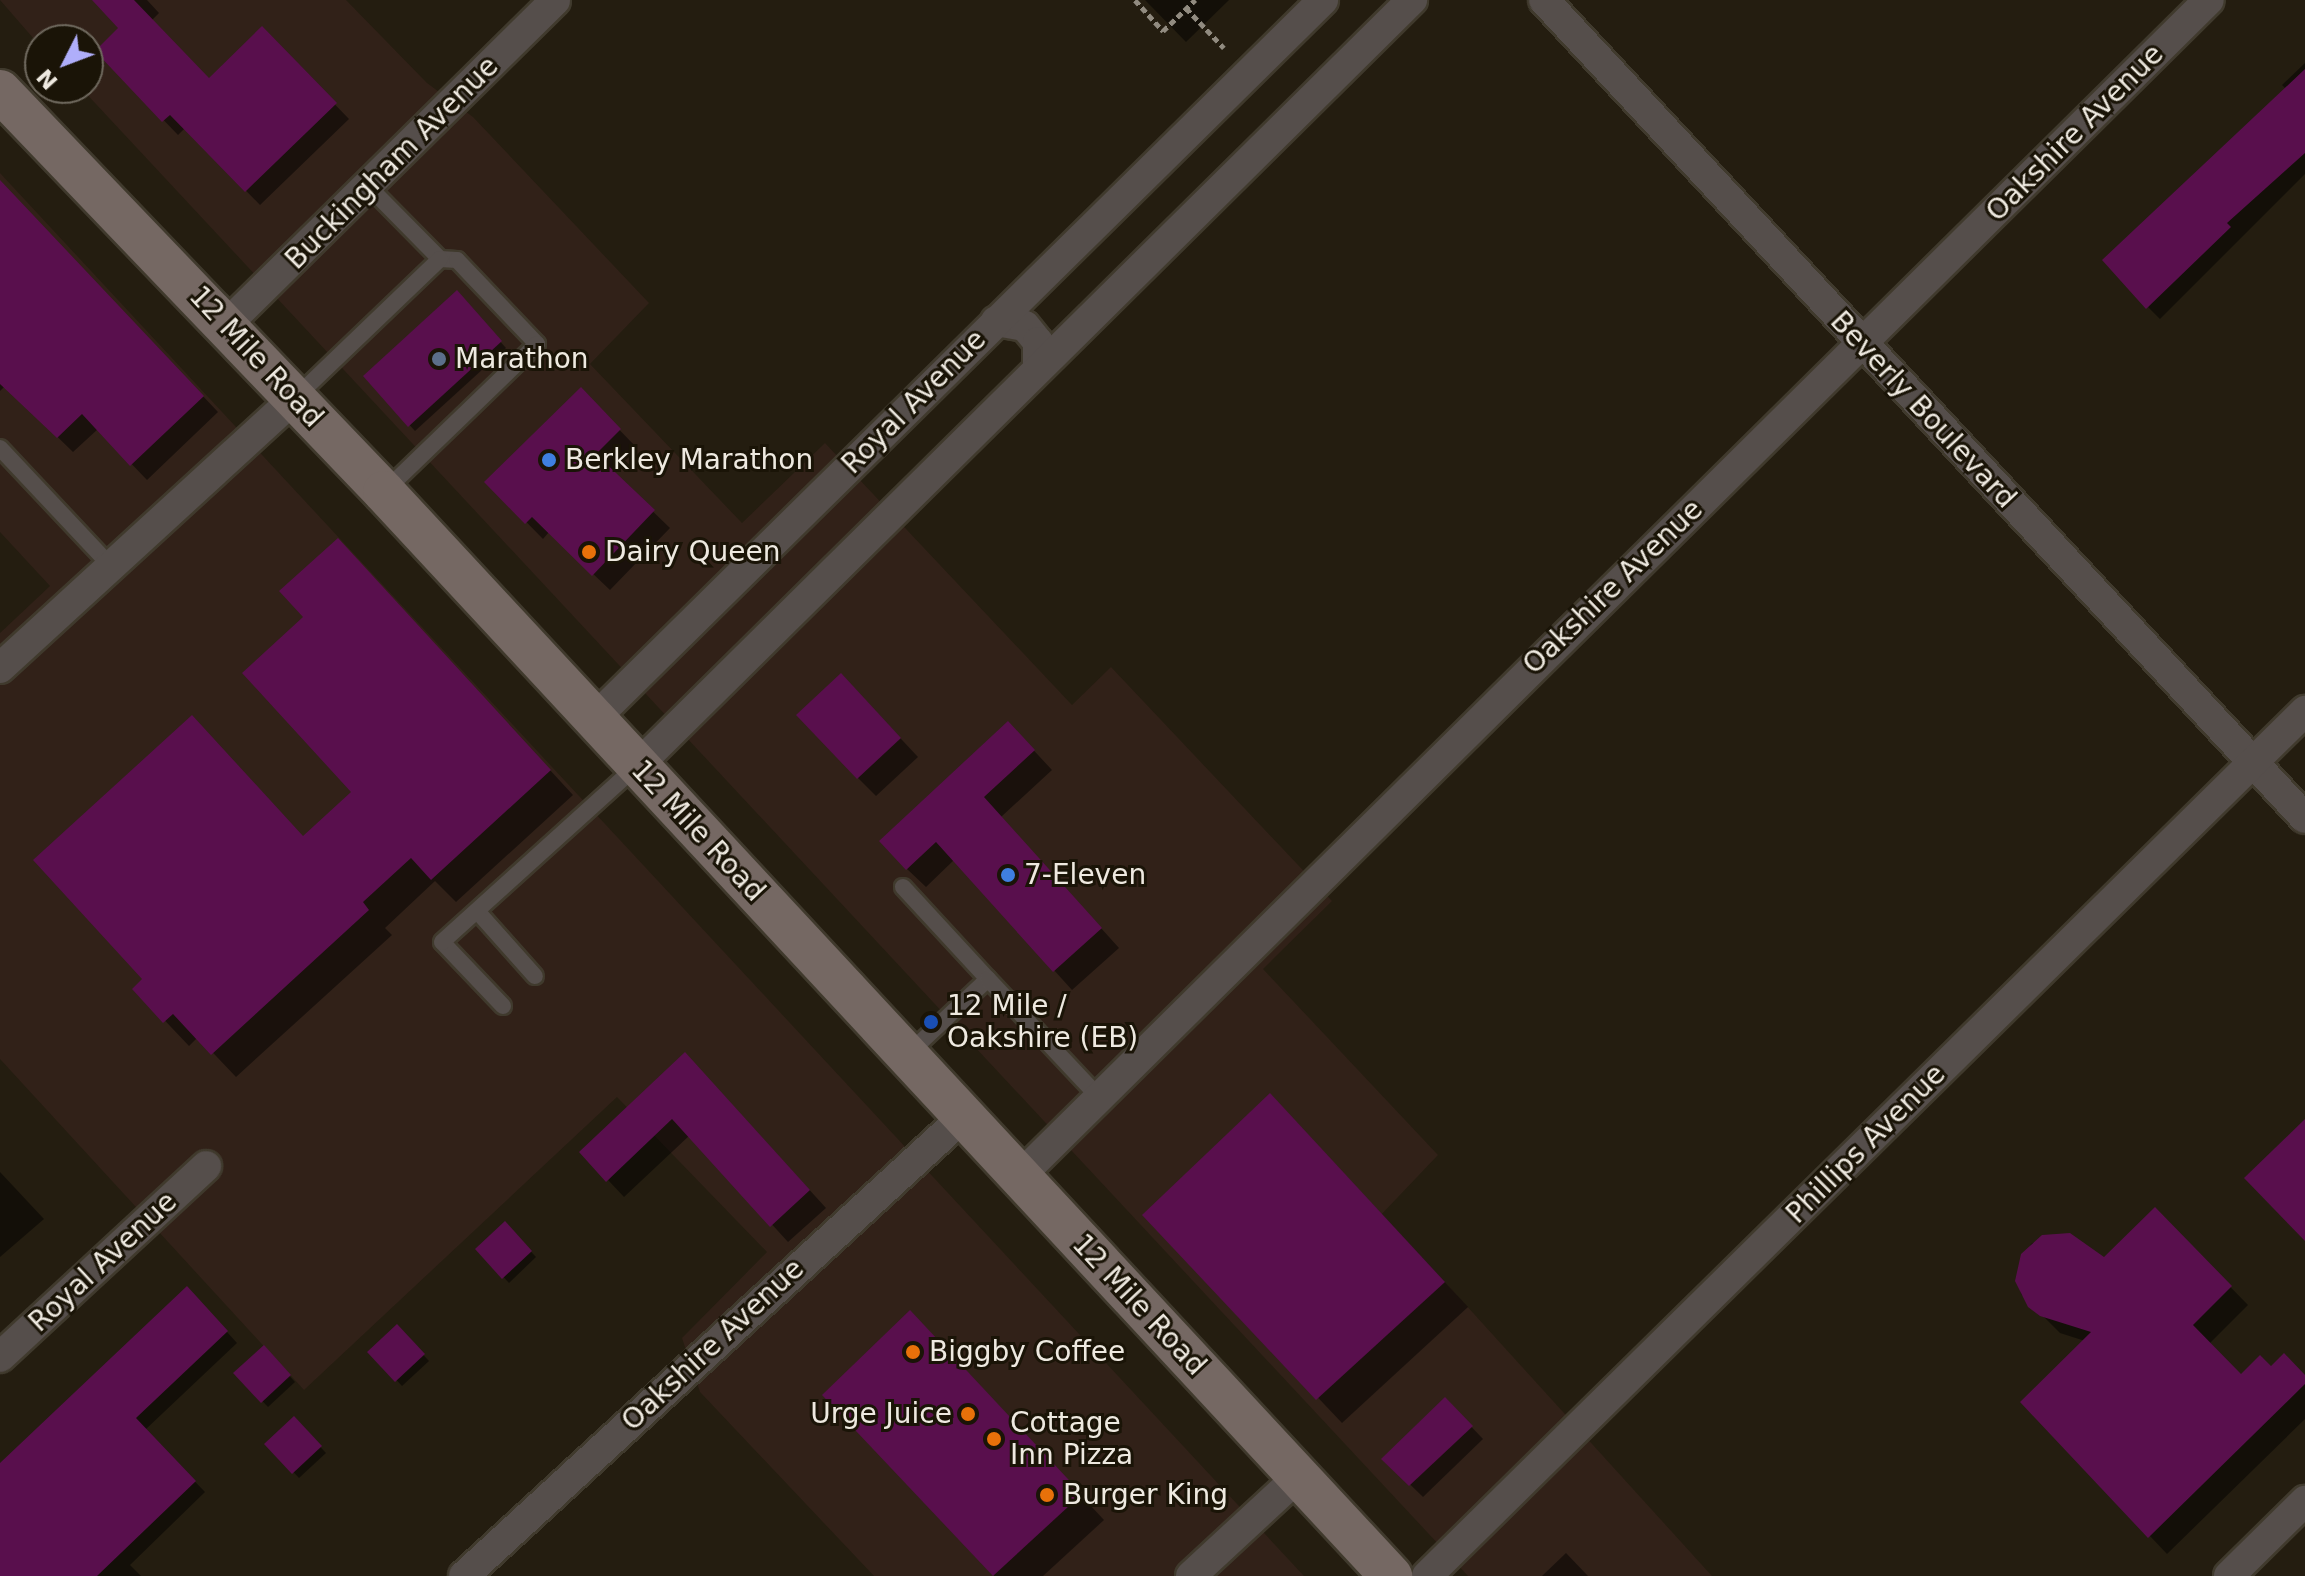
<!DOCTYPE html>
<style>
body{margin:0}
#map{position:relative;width:2305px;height:1576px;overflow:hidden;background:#241d10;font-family:"DejaVu Sans",sans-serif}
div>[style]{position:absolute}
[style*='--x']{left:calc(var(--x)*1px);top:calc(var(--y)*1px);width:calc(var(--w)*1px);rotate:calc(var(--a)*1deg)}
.commercial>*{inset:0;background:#312118}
.shadow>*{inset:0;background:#0007}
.building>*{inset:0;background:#590f4d}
.path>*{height:5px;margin-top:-2.5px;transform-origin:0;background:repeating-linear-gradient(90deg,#918b80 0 6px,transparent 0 10px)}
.roads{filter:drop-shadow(2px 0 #403a2d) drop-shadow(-2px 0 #403a2d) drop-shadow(0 2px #403a2d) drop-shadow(0 -2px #403a2d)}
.lane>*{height:16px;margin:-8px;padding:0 8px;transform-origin:8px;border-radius:8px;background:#554e4b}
.street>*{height:30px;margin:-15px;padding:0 15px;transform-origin:15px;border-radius:15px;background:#554e4b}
.secondary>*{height:42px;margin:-21px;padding:0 21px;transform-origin:21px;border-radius:21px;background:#756863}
.dots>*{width:22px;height:22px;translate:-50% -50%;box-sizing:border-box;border:4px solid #1a1407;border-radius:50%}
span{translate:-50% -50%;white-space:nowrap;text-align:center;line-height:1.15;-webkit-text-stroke:6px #1a1407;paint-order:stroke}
.street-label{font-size:28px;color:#eee9e0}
.poi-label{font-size:28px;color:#eee9e0}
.left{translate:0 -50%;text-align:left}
.right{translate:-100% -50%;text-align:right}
.north{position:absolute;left:24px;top:24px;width:80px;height:80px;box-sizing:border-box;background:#1a1407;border:2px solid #6f695e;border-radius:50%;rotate:228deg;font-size:22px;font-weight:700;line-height:32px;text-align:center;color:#eee9e0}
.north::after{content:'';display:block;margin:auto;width:28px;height:36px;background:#afaefa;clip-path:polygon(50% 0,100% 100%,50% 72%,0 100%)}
</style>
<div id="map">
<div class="commercial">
<div style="clip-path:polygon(0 0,346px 0,427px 83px,473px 117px,649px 303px,590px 364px,742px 523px,825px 443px,1072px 705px,1111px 667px,1332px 901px,1263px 969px,1438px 1155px,1379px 1217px,1445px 1282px,1712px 1576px,1468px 1576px,81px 88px,88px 88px,88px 40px,40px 40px,40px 46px)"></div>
<div style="clip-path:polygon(0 173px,1304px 1576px,874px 1576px,700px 1392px,682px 1338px,767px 1252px,617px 1097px,304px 1390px,0 1059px,0 633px,50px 586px,0 532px)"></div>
</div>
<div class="shadow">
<div style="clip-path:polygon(94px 0,147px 0,159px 13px,152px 20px,209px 81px,262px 29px,349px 119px,260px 205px,185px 128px,178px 135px,97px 51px,121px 28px)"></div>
<div style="clip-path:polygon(1145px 0,1229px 0,1186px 42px)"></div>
<div style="clip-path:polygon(2305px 63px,2305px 174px,2160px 319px,2148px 307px,2286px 89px,2282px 85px)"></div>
<div style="clip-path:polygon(0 182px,218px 412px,147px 480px,98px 429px,73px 452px,5px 386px,0 391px)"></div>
<div style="clip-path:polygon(457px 293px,506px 348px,415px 431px,365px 376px)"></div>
<div style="clip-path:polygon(581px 390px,636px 447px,611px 471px,670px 528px,610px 590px,549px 532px,543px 539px,487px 482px)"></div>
<div style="clip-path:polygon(361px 565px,573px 795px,456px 902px,435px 881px,385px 928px,392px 935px,236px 1077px,198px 1037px,189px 1046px,135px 989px,354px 792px)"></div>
<div style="clip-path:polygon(859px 694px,918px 757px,876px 796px,858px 778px)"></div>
<div style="clip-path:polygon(1026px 742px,1052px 770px,1001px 817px,1119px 948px,1072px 990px,954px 860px,926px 887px,907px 869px)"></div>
<div style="clip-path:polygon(701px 1071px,826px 1208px,788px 1242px,690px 1135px,624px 1197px,608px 1180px)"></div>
<div style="clip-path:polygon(1294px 1120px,1468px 1307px,1342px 1423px,1145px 1215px)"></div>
<div style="clip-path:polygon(0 1172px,44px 1219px,0 1257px)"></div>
<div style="clip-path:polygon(2155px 1210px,2248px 1305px,2209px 1344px,2241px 1377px,2271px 1369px,2305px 1377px,2305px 1419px,2167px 1554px,2023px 1402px,2085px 1341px,2060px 1333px,2021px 1294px,2018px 1268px,2031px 1244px,2043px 1237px,2104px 1260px)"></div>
<div style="clip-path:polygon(505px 1224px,536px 1257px,509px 1283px,478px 1249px)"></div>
<div style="clip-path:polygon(197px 1299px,237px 1343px,145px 1430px,205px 1492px,130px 1565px,141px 1576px,0 1576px,0 1466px)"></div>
<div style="clip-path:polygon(397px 1327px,429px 1361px,402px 1386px,370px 1352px)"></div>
<div style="clip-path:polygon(934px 1337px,1104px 1520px,1043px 1576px,994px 1576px,825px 1395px)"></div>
<div style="clip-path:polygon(264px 1348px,295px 1382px,268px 1407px,236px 1373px)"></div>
<div style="clip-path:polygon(1445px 1399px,1483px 1439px,1423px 1497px,1384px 1459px)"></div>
<div style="clip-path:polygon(294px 1419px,326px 1453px,299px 1478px,267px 1444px)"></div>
<div style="clip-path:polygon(1566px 1553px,1588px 1576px,1542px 1576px)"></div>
</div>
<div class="building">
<div style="clip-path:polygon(92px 0,134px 0,209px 78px,262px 26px,337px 103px,245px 192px,170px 115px,162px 122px,95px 51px,118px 28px)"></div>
<div style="clip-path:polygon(2305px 69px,2305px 153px,2227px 223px,2231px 227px,2146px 309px,2102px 260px)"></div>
<div style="clip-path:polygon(0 180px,204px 396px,130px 466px,82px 414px,57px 438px,0 384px)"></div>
<div style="clip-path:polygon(457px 290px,502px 341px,408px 427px,363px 376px)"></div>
<div style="clip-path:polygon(581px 387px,621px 429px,596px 454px,655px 510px,592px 576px,532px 517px,525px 524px,484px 482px)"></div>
<div style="clip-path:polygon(338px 538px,551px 770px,431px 880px,411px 858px,363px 902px,369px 910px,211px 1055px,173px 1014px,163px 1023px,132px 989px,142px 979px,33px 860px,192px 715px,303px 836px,351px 792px,242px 673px,303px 617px,279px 591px)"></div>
<div style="clip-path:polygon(841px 673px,901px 738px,857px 779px,796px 715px)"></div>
<div style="clip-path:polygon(1008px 721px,1035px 750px,984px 797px,1102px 928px,1053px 972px,936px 842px,906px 870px,879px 841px)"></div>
<div style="clip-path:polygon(685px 1052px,810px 1190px,770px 1227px,672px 1119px,606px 1182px,579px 1152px)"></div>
<div style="clip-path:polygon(1270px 1093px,1445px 1282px,1316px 1400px,1142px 1215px)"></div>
<div style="clip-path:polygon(2305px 1119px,2305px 1241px,2244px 1178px)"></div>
<div style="clip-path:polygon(2155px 1207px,2232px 1286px,2193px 1325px,2241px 1374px,2260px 1355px,2271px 1366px,2284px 1353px,2305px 1375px,2305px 1384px,2148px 1538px,2020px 1402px,2091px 1332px,2040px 1316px,2028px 1307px,2015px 1281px,2021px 1254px,2042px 1235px,2070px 1233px,2104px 1257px)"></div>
<div style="clip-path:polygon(505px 1221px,532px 1251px,502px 1279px,475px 1249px)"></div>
<div style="clip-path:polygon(187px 1286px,228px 1331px,136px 1418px,196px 1481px,97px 1576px,0 1576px,0 1463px)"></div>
<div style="clip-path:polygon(910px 1310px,1082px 1494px,993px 1576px,822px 1395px)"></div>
<div style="clip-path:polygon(397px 1324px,425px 1354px,395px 1382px,367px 1352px)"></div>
<div style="clip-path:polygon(264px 1345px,291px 1375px,261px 1403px,233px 1373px)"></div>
<div style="clip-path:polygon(1445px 1397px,1473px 1426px,1409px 1486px,1381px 1459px)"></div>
<div style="clip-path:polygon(294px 1416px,322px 1446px,292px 1474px,264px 1444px)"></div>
</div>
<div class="path">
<div style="--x:1135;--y:0;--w:42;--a:47.9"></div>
<div style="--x:1163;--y:31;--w:45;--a:-44.1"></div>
<div style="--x:1186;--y:8;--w:55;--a:46.5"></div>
</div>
<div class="roads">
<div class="lane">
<div style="--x:369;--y:187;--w:101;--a:45.4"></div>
<div style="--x:440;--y:259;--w:17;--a:3"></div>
<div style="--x:457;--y:260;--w:116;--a:46.4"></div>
<div style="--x:537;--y:344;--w:211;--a:136"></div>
<div style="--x:295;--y:398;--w:201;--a:-43.8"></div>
<div style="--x:0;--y:448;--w:161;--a:46.8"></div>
<div style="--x:903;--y:887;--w:125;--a:47.3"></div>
<div style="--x:477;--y:911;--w:87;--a:48.3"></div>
<div style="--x:503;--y:1006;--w:88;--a:-133.6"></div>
<div style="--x:442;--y:942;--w:261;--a:-42.1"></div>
<div style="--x:909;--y:1053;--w:108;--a:-43.1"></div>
<div style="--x:988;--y:979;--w:162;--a:46.8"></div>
</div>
<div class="street">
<div style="--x:1544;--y:0;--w:1117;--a:47.07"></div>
<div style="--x:996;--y:321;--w:29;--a:10"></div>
<div style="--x:1025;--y:326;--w:21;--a:51"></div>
<div style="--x:1038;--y:342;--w:26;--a:90"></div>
<div style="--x:226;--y:325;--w:462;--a:-44.6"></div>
<div style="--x:0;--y:668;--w:400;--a:-42.5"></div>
<div style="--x:594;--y:719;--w:1024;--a:-44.6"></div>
<div style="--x:637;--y:766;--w:1090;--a:-44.67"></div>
<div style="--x:1020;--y:1176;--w:1672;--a:-44.69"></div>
<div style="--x:0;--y:1357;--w:281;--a:-42.8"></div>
<div style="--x:464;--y:1576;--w:679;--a:-42.61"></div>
<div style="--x:1191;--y:1576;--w:146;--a:-42.8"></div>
<div style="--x:1427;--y:1576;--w:1233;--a:-44.57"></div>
<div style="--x:2229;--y:1576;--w:107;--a:-44.6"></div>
</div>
<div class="secondary">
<div style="--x:0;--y:91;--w:555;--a:46.24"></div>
<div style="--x:384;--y:492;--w:1480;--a:47.11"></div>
</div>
</div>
<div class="dots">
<div style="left:439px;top:359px;background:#5c6f8a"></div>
<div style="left:549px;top:460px;background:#3f7fe0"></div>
<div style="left:589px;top:552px;background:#e8710a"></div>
<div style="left:1008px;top:875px;background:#3f7fe0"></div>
<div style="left:931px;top:1022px;background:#1a4fb4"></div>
<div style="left:913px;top:1352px;background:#e8710a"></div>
<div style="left:968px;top:1414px;background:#e8710a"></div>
<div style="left:994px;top:1439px;background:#e8710a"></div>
<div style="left:1047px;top:1495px;background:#e8710a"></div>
</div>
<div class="street-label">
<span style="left:2075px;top:133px;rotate:-45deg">Oakshire Avenue</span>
<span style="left:392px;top:163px;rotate:-45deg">Buckingham Avenue</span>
<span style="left:256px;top:357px;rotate:47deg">12 Mile Road</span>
<span style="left:914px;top:402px;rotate:-45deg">Royal Avenue</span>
<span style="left:1923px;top:410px;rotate:47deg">Beverly Boulevard</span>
<span style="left:1613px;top:587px;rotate:-44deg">Oakshire Avenue</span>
<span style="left:698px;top:831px;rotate:47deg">12 Mile Road</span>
<span style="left:1866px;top:1144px;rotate:-45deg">Phillips Avenue</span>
<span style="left:103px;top:1262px;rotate:-43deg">Royal Avenue</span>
<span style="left:1139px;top:1305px;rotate:47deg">12 Mile Road</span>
<span style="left:713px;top:1345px;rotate:-43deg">Oakshire Avenue</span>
</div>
<div class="poi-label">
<span class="left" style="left:455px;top:359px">Marathon</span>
<span class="left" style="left:565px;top:460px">Berkley Marathon</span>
<span class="left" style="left:605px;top:552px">Dairy Queen</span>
<span class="left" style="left:1024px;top:875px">7-Eleven</span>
<span class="left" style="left:947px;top:1022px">12 Mile /<br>Oakshire (EB)</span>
<span class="left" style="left:929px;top:1352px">Biggby Coffee</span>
<span class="right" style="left:952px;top:1414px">Urge Juice</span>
<span class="left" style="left:1010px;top:1439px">Cottage<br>Inn Pizza</span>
<span class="left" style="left:1063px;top:1495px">Burger King</span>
</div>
<div class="north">N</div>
</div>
